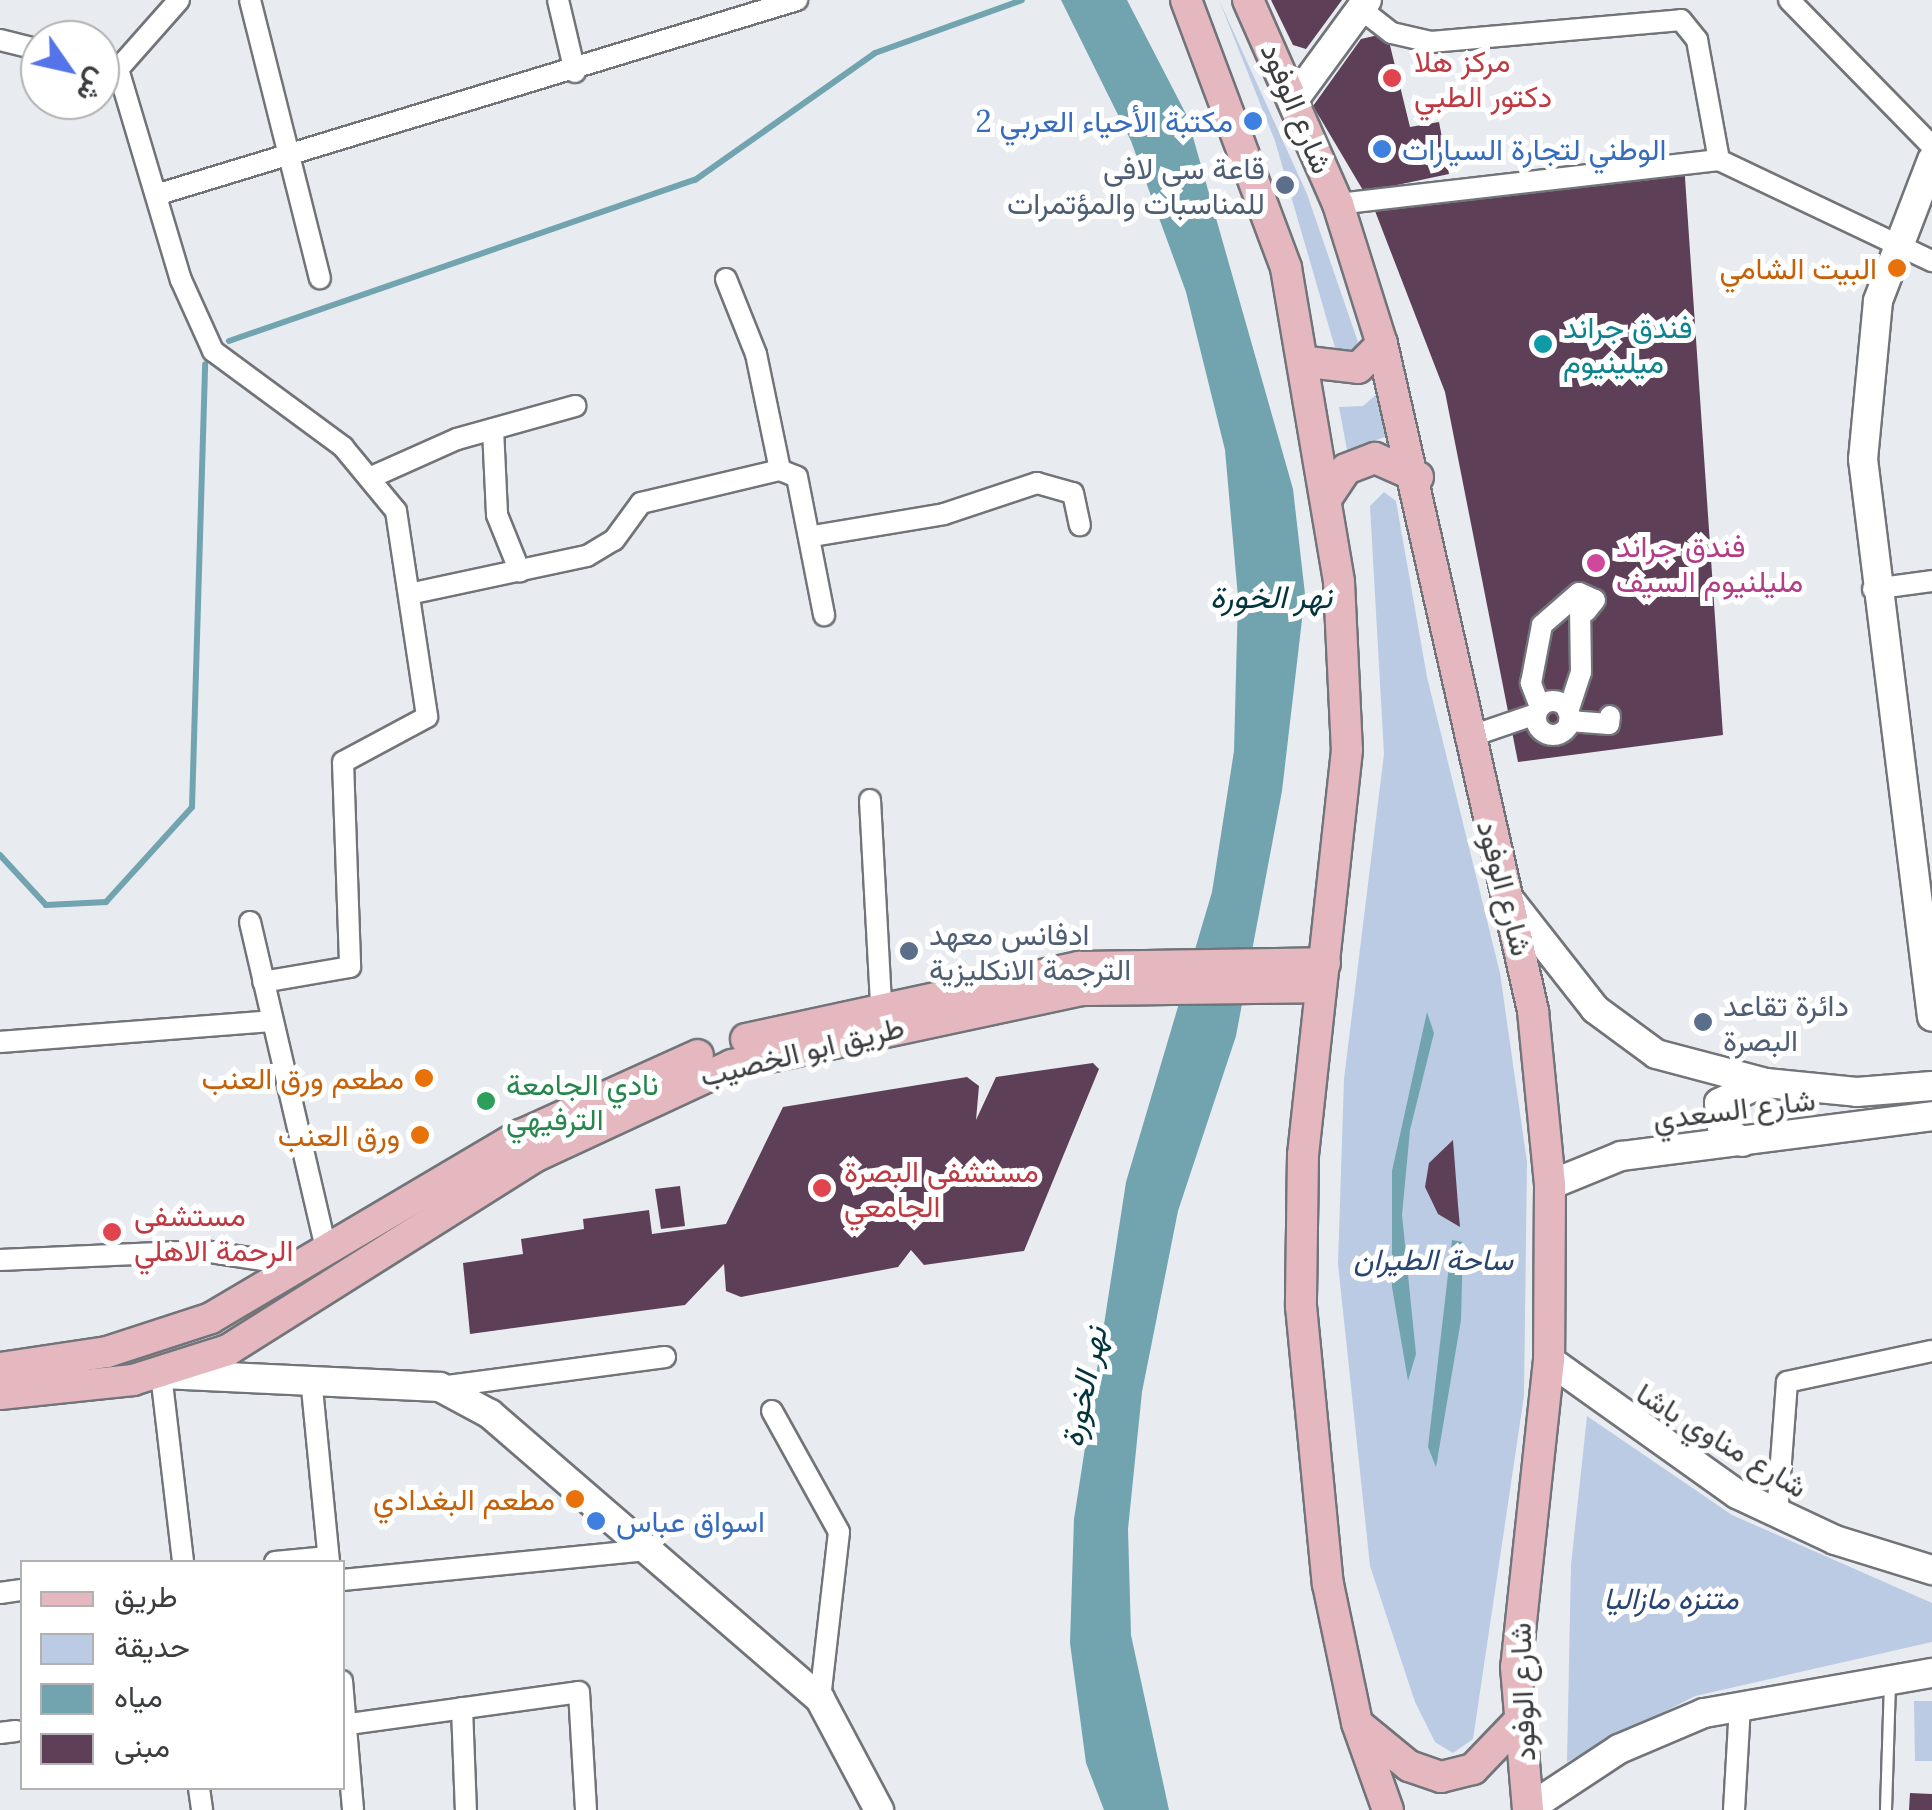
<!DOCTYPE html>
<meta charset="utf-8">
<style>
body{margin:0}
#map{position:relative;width:1932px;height:1810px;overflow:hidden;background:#e8ecf1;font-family:Lora,Vazirmatn,serif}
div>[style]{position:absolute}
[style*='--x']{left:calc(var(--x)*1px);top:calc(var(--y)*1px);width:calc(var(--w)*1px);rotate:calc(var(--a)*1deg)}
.green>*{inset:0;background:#bacbe3}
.water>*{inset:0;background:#72a4b0}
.stream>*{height:6px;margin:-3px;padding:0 3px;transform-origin:3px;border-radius:3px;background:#72a4b0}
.building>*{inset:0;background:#5d3f58}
.roads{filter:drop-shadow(2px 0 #717479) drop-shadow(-2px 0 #717479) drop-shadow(0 2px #717479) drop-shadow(0 -2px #717479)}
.lane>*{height:10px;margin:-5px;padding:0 5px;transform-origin:5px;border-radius:5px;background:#fff}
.street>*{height:20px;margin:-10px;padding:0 10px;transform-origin:10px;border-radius:10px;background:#fff}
.street>.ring{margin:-10px;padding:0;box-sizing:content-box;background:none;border:20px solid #fff;border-radius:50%}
.secondary>*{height:28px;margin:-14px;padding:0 14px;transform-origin:14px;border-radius:14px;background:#fff}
.primary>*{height:30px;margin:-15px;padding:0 15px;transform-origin:15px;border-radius:15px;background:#e4b8be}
.dots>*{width:28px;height:28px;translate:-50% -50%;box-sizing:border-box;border:5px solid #fff;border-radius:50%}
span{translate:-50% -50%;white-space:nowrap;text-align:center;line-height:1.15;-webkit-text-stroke:10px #fff;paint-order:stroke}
.health-label{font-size:30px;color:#be3a42}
.left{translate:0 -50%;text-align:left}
.street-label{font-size:30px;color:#3b3d3f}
.shop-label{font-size:30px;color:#366cbe}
.right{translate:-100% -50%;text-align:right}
.service-label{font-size:30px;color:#4e5e75}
.food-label{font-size:30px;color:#c56008}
.culture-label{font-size:30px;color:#0d838f}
.hotel-label{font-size:30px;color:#b23c85}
.leisure-label{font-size:30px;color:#27864d}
.park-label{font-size:30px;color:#274573;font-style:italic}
.water-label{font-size:32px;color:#02343e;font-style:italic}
.legend{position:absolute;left:20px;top:1560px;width:325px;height:230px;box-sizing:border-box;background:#fff;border:2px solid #b1b1b2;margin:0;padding:12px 18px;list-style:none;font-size:30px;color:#3b3d3f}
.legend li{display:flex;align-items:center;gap:20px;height:50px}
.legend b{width:50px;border:2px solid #b1b1b2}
.north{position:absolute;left:20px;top:20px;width:100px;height:100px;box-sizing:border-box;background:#fff;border:2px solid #b1b1b2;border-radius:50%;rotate:124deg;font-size:28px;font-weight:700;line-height:40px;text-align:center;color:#3b3d3f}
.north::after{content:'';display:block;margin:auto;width:35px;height:45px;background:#5674e9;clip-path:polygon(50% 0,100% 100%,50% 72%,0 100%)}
</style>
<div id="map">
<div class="green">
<div style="clip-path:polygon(1219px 0,1307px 194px,1358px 342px,1353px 355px,1336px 351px,1275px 141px)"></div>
<div style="clip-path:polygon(1380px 391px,1388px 436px,1347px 450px,1339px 407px,1363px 406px)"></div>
<div style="clip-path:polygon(1384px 492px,1396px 501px,1427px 677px,1500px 973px,1527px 1162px,1524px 1396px,1473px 1739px,1453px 1753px,1435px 1742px,1415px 1702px,1370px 1566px,1338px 1264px,1344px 1079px,1384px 754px,1370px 506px)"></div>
<div style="clip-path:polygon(1587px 1416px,1732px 1515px,1932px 1603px,1932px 1642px,1695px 1696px,1567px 1762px,1571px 1565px)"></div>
<div style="clip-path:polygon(1914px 1701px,1932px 1701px,1932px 1761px,1915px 1761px)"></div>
</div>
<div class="water">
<div style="clip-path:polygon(1061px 0,1127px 0,1187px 116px,1293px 489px,1305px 594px,1282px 791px,1236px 1036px,1178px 1211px,1142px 1392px,1128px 1529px,1131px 1635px,1169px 1810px,1104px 1810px,1086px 1763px,1070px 1643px,1074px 1519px,1126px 1182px,1212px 892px,1234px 751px,1238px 597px,1225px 450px,1186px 292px,1131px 141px)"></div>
<div style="clip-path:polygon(1427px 1012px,1434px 1033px,1410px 1130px,1402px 1215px,1416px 1354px,1408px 1381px,1392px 1287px,1392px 1171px)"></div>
<div style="clip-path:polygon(1452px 1240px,1463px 1242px,1461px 1320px,1436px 1467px,1428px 1447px)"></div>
</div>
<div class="stream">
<div style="--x:229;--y:341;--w:493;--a:-19.1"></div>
<div style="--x:695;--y:180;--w:220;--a:-35.2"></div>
<div style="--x:875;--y:53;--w:156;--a:-19.8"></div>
<div style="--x:0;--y:855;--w:68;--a:47.4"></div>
<div style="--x:46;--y:905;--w:60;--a:-2.9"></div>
<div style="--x:106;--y:902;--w:128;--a:-47.8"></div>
<div style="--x:192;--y:807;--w:443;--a:-88.3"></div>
</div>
<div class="building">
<div style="clip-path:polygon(1271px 0,1342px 0,1306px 49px,1293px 45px)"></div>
<div style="clip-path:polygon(1387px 33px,1410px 127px,1439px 122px,1449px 174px,1364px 192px,1313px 106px,1361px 39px)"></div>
<div style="clip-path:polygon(1684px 163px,1723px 735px,1518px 762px,1445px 392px,1375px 211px)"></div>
<div style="clip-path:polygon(1093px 1063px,1099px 1069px,1024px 1251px,924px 1265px,911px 1250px,898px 1267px,741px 1297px,726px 1291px,724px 1264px,685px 1305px,470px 1334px,463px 1263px,523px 1254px,521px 1239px,584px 1229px,583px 1219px,649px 1210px,652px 1234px,726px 1224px,783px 1107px,967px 1077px,979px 1086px,976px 1120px,996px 1077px)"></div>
<div style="clip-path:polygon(1453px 1140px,1458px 1205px,1460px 1227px,1438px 1214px,1425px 1187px,1429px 1163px)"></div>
<div style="clip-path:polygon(680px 1186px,685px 1226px,661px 1229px,655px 1189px)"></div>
<div style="clip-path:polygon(1910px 1793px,1932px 1794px,1932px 1810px,1909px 1810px)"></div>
</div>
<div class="roads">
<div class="lane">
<div style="--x:1886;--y:1810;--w:125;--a:-88.2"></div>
</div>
<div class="street">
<div style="--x:250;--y:0;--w:287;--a:75.9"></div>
<div style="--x:558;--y:0;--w:74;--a:76.7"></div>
<div style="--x:1789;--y:0;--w:204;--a:45.6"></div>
<div style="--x:1361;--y:9;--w:39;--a:38"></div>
<div style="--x:1392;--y:33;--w:40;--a:13"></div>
<div style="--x:1431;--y:42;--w:251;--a:-5"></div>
<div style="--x:1681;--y:20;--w:26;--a:51"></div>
<div style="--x:1697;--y:40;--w:122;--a:79.6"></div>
<div style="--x:0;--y:40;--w:41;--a:14"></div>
<div style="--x:100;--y:65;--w:18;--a:13"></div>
<div style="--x:118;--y:69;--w:220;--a:73.4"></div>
<div style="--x:181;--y:280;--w:78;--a:65.7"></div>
<div style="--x:213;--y:351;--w:162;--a:36.4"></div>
<div style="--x:343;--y:447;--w:83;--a:50.4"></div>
<div style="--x:396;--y:511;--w:208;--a:81.4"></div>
<div style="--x:427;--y:717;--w:95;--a:151.8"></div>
<div style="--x:343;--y:762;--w:205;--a:88"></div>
<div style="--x:350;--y:967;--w:88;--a:170.2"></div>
<div style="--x:118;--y:69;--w:92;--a:-48.5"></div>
<div style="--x:159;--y:194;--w:667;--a:-16.91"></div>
<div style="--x:1338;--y:204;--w:384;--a:-6.6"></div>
<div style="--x:1719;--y:160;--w:236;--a:25.4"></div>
<div style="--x:726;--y:279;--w:81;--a:68.2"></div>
<div style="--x:756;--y:354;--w:118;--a:78.3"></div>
<div style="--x:493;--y:429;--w:86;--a:87.3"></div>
<div style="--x:497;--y:515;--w:61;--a:68"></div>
<div style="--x:374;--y:476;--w:91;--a:-24"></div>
<div style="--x:457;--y:439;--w:123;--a:-15.6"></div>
<div style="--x:813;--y:536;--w:133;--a:-9.5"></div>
<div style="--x:944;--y:514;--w:98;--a:-18.4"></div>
<div style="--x:1037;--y:483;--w:37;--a:16"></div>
<div style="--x:1073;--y:493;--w:33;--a:78"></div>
<div style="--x:1873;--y:589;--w:60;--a:-7.7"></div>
<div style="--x:409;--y:594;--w:182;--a:-12.1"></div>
<div style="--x:587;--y:556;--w:31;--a:-31"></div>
<div style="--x:614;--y:540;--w:46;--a:-53.9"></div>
<div style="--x:641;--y:503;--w:143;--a:-13.4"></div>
<div style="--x:780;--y:470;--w:18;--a:22"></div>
<div style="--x:797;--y:477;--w:141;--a:78.9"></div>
<div class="ring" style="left:1536px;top:701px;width:14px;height:14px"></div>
<div style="--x:1540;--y:707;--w:26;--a:-111"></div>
<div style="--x:1531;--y:683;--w:59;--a:-79.3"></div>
<div style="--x:1542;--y:625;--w:49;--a:-40.9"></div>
<div style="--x:1579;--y:593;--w:17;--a:24"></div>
<div style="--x:1595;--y:600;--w:14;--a:129"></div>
<div style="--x:1586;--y:611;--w:15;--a:-143"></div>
<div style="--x:1568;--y:712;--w:42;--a:-72"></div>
<div style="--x:1581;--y:672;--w:62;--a:-90.9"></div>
<div style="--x:1569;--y:721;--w:40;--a:4.3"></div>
<div style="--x:1609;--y:724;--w:8;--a:-83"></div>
<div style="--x:1466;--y:738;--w:74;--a:-18.9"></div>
<div style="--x:870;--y:800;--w:206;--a:86.9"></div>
<div style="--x:250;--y:922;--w:340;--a:76.9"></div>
<div style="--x:0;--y:1042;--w:272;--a:-4.4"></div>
<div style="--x:0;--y:1260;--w:204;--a:-2.5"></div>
<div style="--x:204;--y:1251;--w:98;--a:8.8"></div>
<div style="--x:161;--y:1374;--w:189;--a:83.3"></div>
<div style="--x:311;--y:1378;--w:185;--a:84.4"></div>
<div style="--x:440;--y:1387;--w:227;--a:-7.6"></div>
<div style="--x:772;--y:1411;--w:138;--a:61"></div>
<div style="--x:839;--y:1532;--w:168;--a:96.5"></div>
<div style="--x:1777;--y:1515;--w:133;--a:-85.7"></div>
<div style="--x:1787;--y:1382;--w:148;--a:-12.1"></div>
<div style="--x:275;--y:1562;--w:53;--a:-5.4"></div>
<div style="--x:342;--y:1580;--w:307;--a:-5.6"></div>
<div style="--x:0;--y:1593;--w:22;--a:-8"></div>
<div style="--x:342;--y:1681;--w:129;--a:85.1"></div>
<div style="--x:462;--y:1708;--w:102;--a:87.8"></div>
<div style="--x:342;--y:1725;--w:239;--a:-7.9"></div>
<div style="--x:579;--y:1692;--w:118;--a:86.6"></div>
<div style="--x:0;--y:1733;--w:16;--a:-7"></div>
<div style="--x:199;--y:1788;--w:22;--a:82"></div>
<div style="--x:1734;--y:1810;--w:103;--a:-86.7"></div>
</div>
<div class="secondary">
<div style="--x:1296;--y:97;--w:120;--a:-53.8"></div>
<div style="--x:1932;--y:160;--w:151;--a:111"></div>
<div style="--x:1878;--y:301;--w:159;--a:95.4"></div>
<div style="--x:1863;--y:459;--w:562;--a:82.95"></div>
<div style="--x:1512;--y:903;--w:135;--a:51.9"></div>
<div style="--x:1595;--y:1009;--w:76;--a:36.4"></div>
<div style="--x:1656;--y:1054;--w:114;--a:14.8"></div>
<div style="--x:1766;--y:1083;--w:91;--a:5.6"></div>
<div style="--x:1857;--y:1092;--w:75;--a:-4.6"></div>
<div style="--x:1742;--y:1142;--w:25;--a:-143"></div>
<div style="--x:1722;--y:1127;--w:24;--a:-97"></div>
<div style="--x:1719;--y:1103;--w:45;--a:-24.9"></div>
<div style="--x:1550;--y:1185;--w:77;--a:-22.2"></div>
<div style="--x:1621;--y:1156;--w:314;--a:-7.3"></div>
<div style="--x:1549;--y:1360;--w:231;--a:35.5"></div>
<div style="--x:1737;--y:1494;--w:108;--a:25.1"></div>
<div style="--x:1835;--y:1540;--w:102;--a:17.2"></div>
<div style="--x:163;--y:1374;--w:277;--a:2.7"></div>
<div style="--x:440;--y:1387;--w:57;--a:28.4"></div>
<div style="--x:490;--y:1414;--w:436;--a:40.8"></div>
<div style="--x:820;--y:1699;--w:126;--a:62"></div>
<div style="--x:1528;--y:1809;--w:109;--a:-33.4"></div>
<div style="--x:1619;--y:1749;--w:92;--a:-23"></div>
<div style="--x:1704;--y:1713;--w:231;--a:-10"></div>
</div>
<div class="primary">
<div style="--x:1186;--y:0;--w:286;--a:69.5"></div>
<div style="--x:1286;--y:268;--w:318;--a:80.4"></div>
<div style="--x:1339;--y:582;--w:168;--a:87.3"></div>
<div style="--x:1347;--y:750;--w:407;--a:96.2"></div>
<div style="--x:1303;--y:1155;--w:151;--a:90.8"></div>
<div style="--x:1301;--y:1306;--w:279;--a:84.5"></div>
<div style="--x:1328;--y:1584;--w:142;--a:78.2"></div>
<div style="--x:1357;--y:1723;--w:92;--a:70.4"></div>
<div style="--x:1248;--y:0;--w:223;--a:66.2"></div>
<div style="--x:1338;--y:204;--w:147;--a:72.6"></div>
<div style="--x:1382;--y:344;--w:684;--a:77.24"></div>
<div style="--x:1533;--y:1011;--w:175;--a:84.4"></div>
<div style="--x:1550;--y:1185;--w:175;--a:90.3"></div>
<div style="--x:1549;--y:1360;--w:309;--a:96.1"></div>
<div style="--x:1516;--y:1667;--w:144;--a:85.2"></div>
<div style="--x:1308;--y:362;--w:50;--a:6.8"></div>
<div style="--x:1358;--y:368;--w:34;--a:-45"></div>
<div style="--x:1328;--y:496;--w:32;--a:-56"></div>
<div style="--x:1346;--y:469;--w:31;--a:-21"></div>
<div style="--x:1375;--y:458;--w:47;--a:23.8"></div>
<div style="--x:746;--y:1039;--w:341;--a:-12.2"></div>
<div style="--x:1079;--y:967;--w:246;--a:-0.9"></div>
<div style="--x:0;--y:1368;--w:108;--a:-8.5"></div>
<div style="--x:107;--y:1352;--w:109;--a:-18.1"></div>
<div style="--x:211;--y:1318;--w:360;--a:-30.6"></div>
<div style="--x:521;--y:1135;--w:194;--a:-24.3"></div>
<div style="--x:0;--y:1394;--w:134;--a:-6"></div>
<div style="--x:133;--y:1380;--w:100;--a:-17.5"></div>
<div style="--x:228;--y:1350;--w:362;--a:-32.2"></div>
<div style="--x:534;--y:1157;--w:218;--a:-24.9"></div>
<div style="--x:732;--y:1065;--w:359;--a:-12.1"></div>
<div style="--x:1083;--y:990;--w:238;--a:-0.7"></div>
<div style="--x:1359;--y:1725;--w:65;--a:39.4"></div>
<div style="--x:1409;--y:1766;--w:34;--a:19"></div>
<div style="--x:1441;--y:1777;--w:33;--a:-14"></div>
<div style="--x:1473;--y:1769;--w:65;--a:-46.2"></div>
</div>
</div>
<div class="dots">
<div style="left:1392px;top:78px;background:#e0444e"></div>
<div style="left:1253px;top:121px;background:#3f7fe0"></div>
<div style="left:1382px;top:149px;background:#3f7fe0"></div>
<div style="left:1285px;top:185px;background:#5c6f8a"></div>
<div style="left:1897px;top:268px;background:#e8710a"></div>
<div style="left:1543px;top:344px;background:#0f9aa8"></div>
<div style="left:1596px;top:563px;background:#d1479c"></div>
<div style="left:909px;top:951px;background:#5c6f8a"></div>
<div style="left:1703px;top:1022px;background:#5c6f8a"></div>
<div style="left:424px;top:1078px;background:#e8710a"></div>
<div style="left:486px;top:1101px;background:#2e9e5b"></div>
<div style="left:420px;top:1135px;background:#e8710a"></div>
<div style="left:822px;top:1188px;background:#e0444e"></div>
<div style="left:112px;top:1232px;background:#e0444e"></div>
<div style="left:575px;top:1499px;background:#e8710a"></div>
<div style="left:596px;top:1521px;background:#3f7fe0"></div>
</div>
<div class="health-label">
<span class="left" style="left:1414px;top:78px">مركز هلا<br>دكتور الطبي</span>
<span class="left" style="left:844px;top:1188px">مستشفى البصرة<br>الجامعي</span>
<span class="left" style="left:134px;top:1232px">مستشفى<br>الرحمة الاهلي</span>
</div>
<div class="street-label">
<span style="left:1297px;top:108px;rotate:67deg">شارع الوفود</span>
<span style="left:1505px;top:888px;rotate:75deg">شارع الوفود</span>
<span style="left:802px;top:1051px;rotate:-14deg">طريق ابو الخصيب</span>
<span style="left:1734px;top:1109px;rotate:-7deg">شارع السعدي</span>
<span style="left:1722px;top:1440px;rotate:31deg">شارع مناوي باشا</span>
<span style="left:1522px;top:1692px;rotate:-92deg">شارع الوفود</span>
</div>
<div class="shop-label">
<span class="right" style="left:1233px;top:121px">مكتبة الأحياء العربي 2</span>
<span class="left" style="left:1402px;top:149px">الوطني لتجارة السيارات</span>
<span class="left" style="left:616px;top:1521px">اسواق عباس</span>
</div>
<div class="service-label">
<span class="right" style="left:1265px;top:185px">قاعة سي لافي<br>للمناسبات والمؤتمرات</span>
<span class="left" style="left:929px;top:951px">ادفانس معهد<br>الترجمة الانكليزية</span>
<span class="left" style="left:1723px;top:1022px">دائرة تقاعد<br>البصرة</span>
</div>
<div class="food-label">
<span class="right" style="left:1877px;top:268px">البيت الشامي</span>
<span class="right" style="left:404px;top:1078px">مطعم ورق العنب</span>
<span class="right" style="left:400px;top:1135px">ورق العنب</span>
<span class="right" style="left:555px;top:1499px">مطعم البغدادي</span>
</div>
<div class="culture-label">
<span class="left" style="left:1563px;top:344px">فندق جراند<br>ميلينيوم</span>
</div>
<div class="hotel-label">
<span class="left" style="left:1616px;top:563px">فندق جراند<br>مليلنيوم السيف</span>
</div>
<div class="leisure-label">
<span class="left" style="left:506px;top:1101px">نادي الجامعة<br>الترفيهي</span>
</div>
<div class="park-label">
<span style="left:1433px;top:1259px">ساحة الطيران</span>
<span style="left:1671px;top:1598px">متنزه مازاليا</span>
</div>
<div class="water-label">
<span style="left:1271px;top:597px">نهر الخورة</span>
<span style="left:1084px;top:1387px;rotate:-78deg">نهر الخورة</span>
</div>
<ul class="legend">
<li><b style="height:12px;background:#e4b8be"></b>طريق</li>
<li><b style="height:28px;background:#bacbe3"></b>حديقة</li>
<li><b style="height:28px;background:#72a4b0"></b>مياه</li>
<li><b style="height:28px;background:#5d3f58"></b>مبنى</li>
</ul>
<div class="north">ش</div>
</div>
